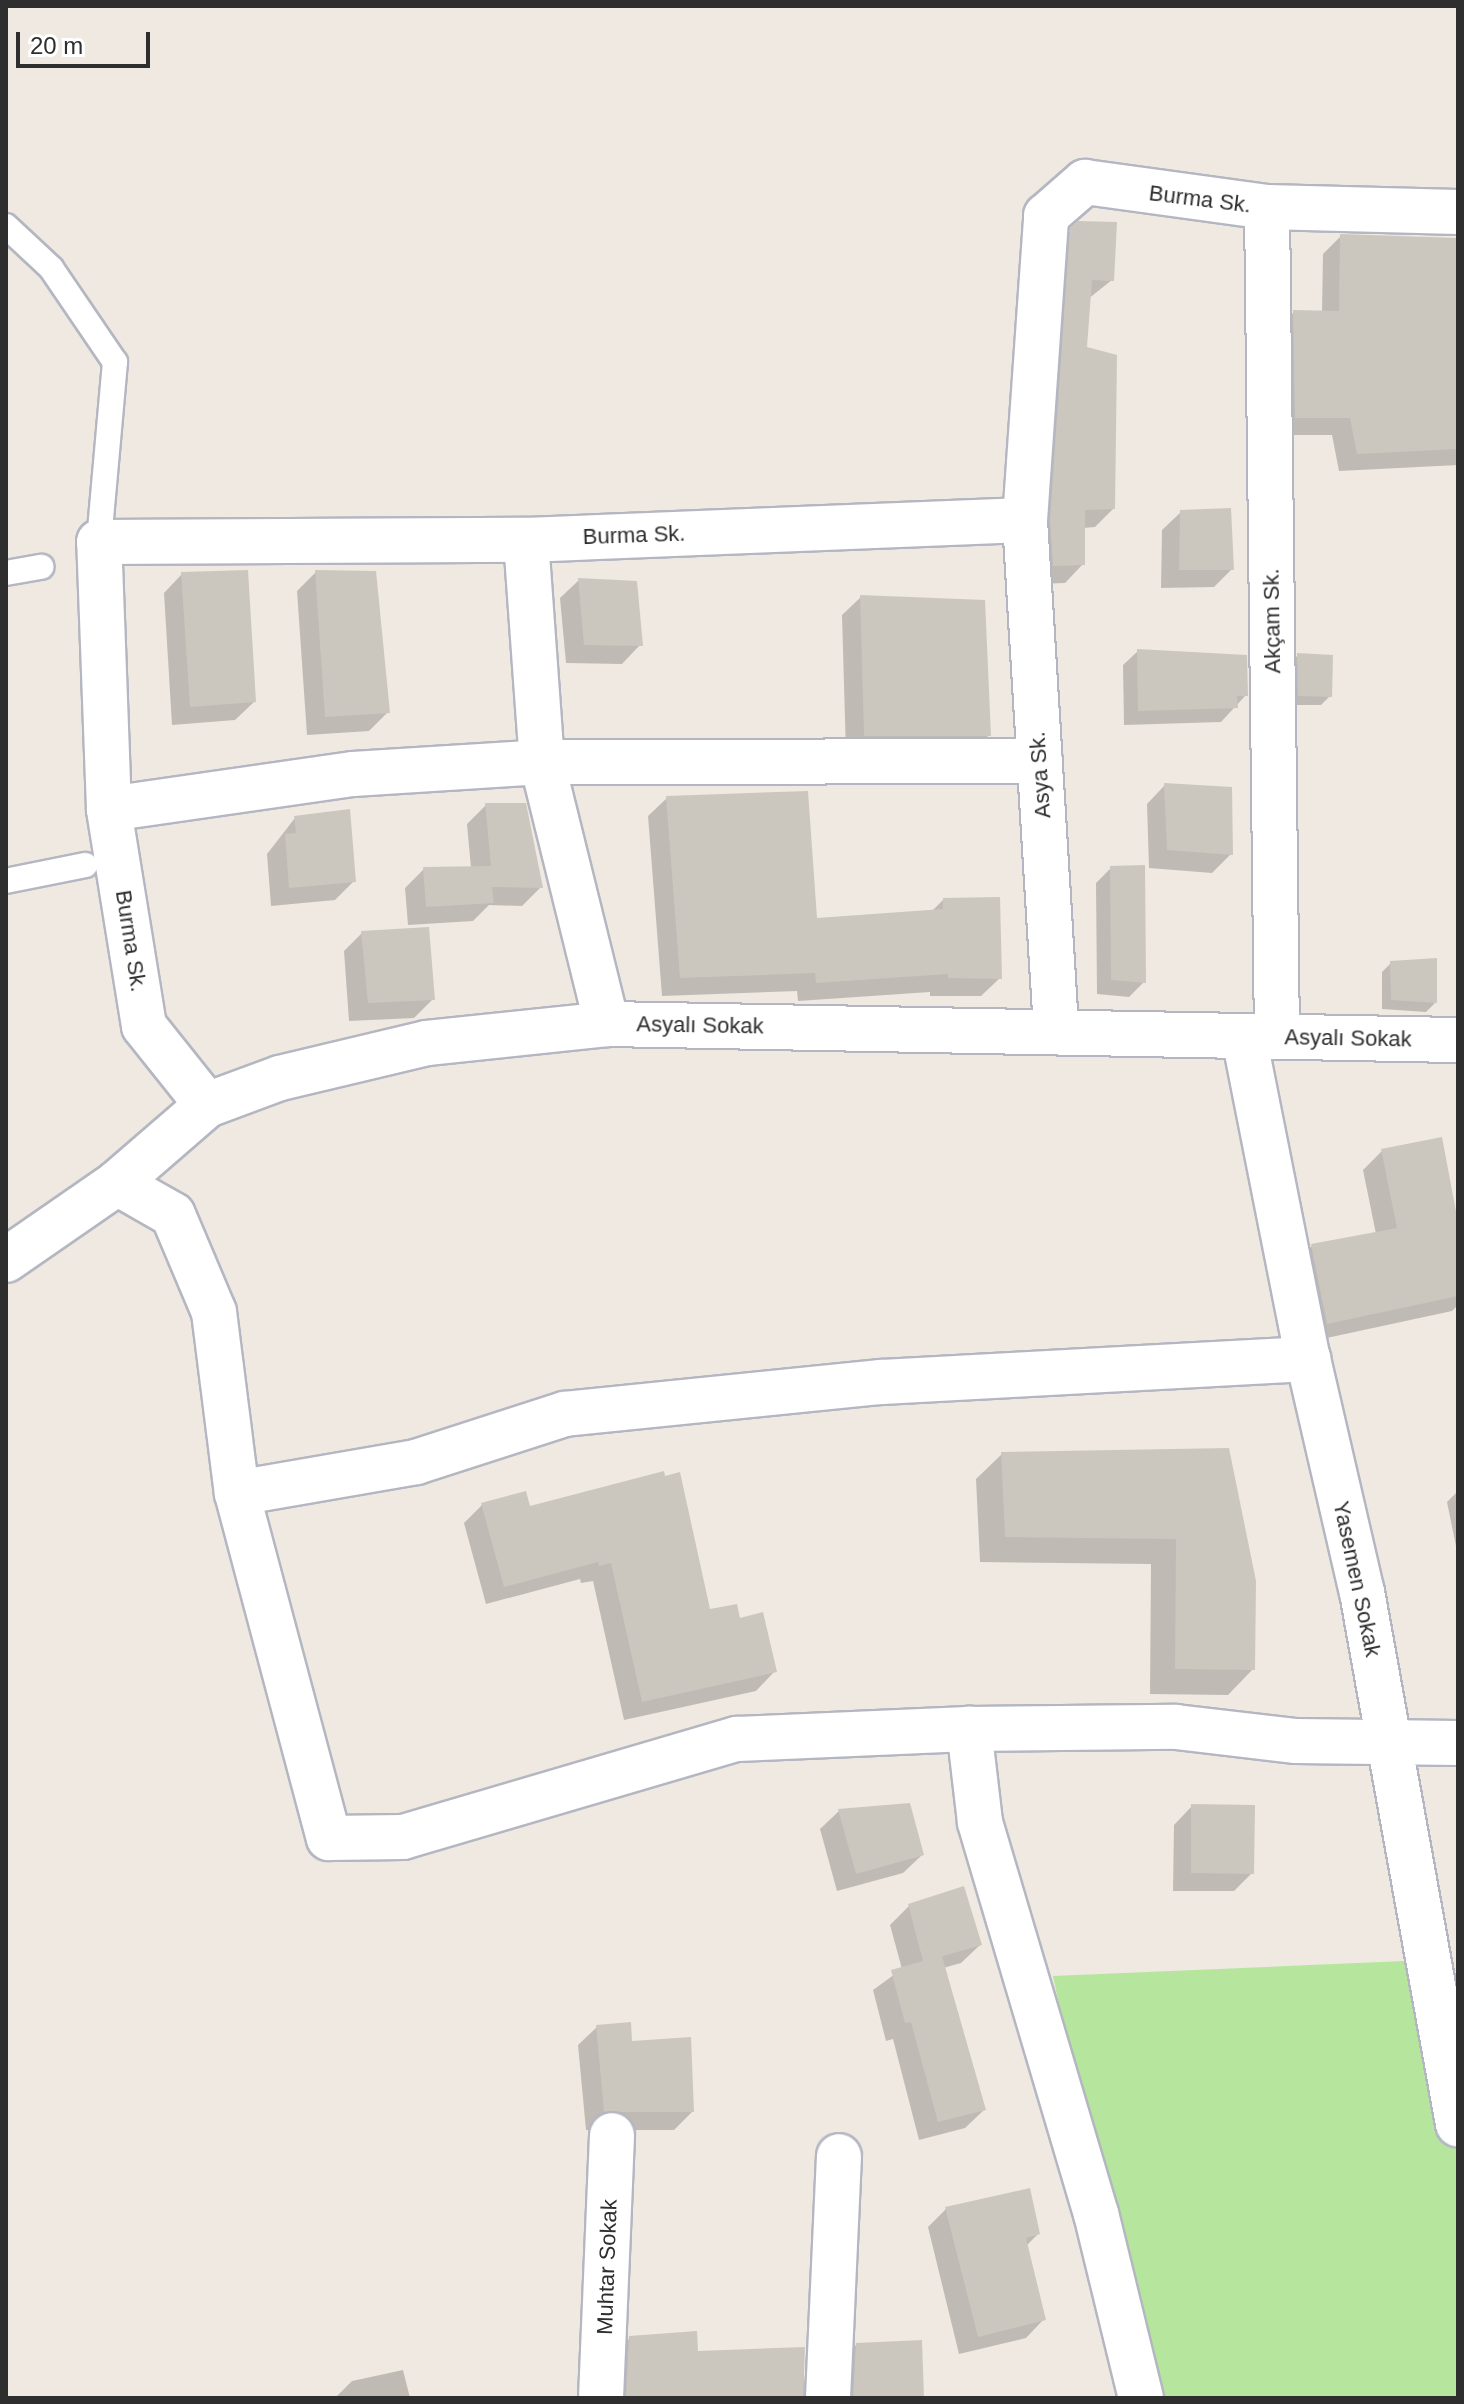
<!DOCTYPE html>
<meta charset="utf-8">
<style>
body{margin:0}
#map{position:relative;width:1464px;height:2404px;overflow:hidden;background:#efe9e1;font-family:Arial,sans-serif}
div>[style]{position:absolute}
[style*='--x']{left:calc(var(--x)*1px);top:calc(var(--y)*1px);width:calc(var(--w)*1px);rotate:calc(var(--a)*1deg)}
.green>*{inset:0;background:#b6e59e}
.shadow>*{inset:0;background:#0003}
.building>*{inset:0;background:#cbc7bf}
.roads{filter:drop-shadow(2px 0 #b4b7c1) drop-shadow(-2px 0 #b4b7c1) drop-shadow(0 2px #b4b7c1) drop-shadow(0 -2px #b4b7c1)}
.lane>*{height:24px;margin:-12px;padding:0 12px;transform-origin:12px;border-radius:12px;background:#fff}
.street>*{height:44px;margin:-22px;padding:0 22px;transform-origin:22px;border-radius:22px;background:#fff}
span{translate:-50% -50%;white-space:nowrap;text-align:center;line-height:1.15;-webkit-text-stroke:7px #fff;paint-order:stroke}
.street-label{font-size:22px;color:#2e2e2e}
.frame{position:absolute;inset:0;border:8px solid #2e2e2e;pointer-events:none}
.scale{position:absolute;left:16px;top:32px;width:134px;height:36px;box-sizing:border-box;border:4px solid #2e2e2e;border-top:0;padding-left:10px;font-size:24px;line-height:28px;white-space:nowrap;color:#2e2e2e;-webkit-text-stroke:6px #fff;paint-order:stroke}
</style>
<div id="map">
<div class="green">
<div style="clip-path:polygon(1428px 1960px,1458px 2124px,1458px 2398px,1143px 2398px,1053px 1976px)"></div>
</div>
<div class="shadow">
<div style="clip-path:polygon(1072px 230px,1112px 280px,1088px 299px,1085px 348px,1113px 509px,1095px 527px,1083px 528px,1083px 564px,1065px 583px,1035px 584px,1052px 249px)"></div>
<div style="clip-path:polygon(1341px 236px,1458px 241px,1458px 465px,1339px 471px,1332px 435px,1277px 435px,1276px 330px,1294px 312px,1322px 312px,1323px 254px)"></div>
<div style="clip-path:polygon(1181px 512px,1232px 569px,1214px 587px,1161px 588px,1162px 530px)"></div>
<div style="clip-path:polygon(316px 572px,388px 712px,369px 731px,307px 735px,297px 591px)"></div>
<div style="clip-path:polygon(182px 574px,254px 702px,235px 720px,172px 725px,164px 593px)"></div>
<div style="clip-path:polygon(579px 580px,640px 645px,622px 664px,566px 663px,560px 598px)"></div>
<div style="clip-path:polygon(861px 597px,989px 735px,970px 754px,846px 754px,842px 615px)"></div>
<div style="clip-path:polygon(1138px 651px,1246px 695px,1221px 722px,1124px 725px,1123px 665px)"></div>
<div style="clip-path:polygon(1298px 655px,1330px 696px,1321px 705px,1290px 705px,1289px 664px)"></div>
<div style="clip-path:polygon(1165px 785px,1231px 854px,1212px 873px,1149px 868px,1147px 804px)"></div>
<div style="clip-path:polygon(667px 798px,815px 920px,931px 912px,943px 900px,1000px 978px,981px 996px,930px 996px,930px 992px,798px 1001px,797px 991px,662px 996px,648px 816px)"></div>
<div style="clip-path:polygon(486px 805px,541px 887px,522px 906px,489px 905px,473px 921px,408px 925px,405px 888px,424px 869px,471px 868px,467px 824px)"></div>
<div style="clip-path:polygon(295px 818px,354px 881px,335px 900px,271px 906px,267px 854px)"></div>
<div style="clip-path:polygon(1111px 868px,1144px 982px,1129px 997px,1097px 994px,1096px 883px)"></div>
<div style="clip-path:polygon(362px 933px,433px 999px,414px 1018px,349px 1021px,344px 951px)"></div>
<div style="clip-path:polygon(1391px 963px,1435px 1003px,1426px 1012px,1382px 1009px,1382px 972px)"></div>
<div style="clip-path:polygon(1382px 1151px,1458px 1227px,1458px 1305px,1452px 1311px,1308px 1342px,1293px 1265px,1312px 1246px,1376px 1234px,1363px 1170px)"></div>
<div style="clip-path:polygon(1227px 1450px,1253px 1669px,1228px 1695px,1150px 1694px,1151px 1564px,980px 1562px,976px 1479px,1002px 1454px)"></div>
<div style="clip-path:polygon(662px 1473px,709px 1611px,739px 1620px,774px 1672px,756px 1691px,624px 1720px,593px 1581px,581px 1583px,580px 1579px,486px 1604px,464px 1523px,482px 1505px,529px 1509px)"></div>
<div style="clip-path:polygon(1458px 1491px,1458px 1556px,1447px 1502px)"></div>
<div style="clip-path:polygon(1192px 1806px,1252px 1873px,1234px 1891px,1173px 1891px,1174px 1825px)"></div>
<div style="clip-path:polygon(839px 1811px,922px 1855px,903px 1873px,837px 1891px,820px 1829px)"></div>
<div style="clip-path:polygon(909px 1906px,980px 1945px,961px 1963px,943px 1968px,984px 2110px,965px 2128px,919px 2140px,893px 2039px,886px 2041px,873px 1990px,902px 1969px,890px 1925px)"></div>
<div style="clip-path:polygon(597px 2027px,692px 2112px,674px 2130px,586px 2130px,578px 2045px)"></div>
<div style="clip-path:polygon(946px 2209px,1038px 2234px,1026px 2246px,1044px 2319px,1026px 2338px,959px 2354px,928px 2227px)"></div>
<div style="clip-path:polygon(630px 2338px,696px 2354px,803px 2349px,805px 2398px,610px 2398px,611px 2356px)"></div>
<div style="clip-path:polygon(856px 2345px,922px 2398px,835px 2398px,838px 2364px)"></div>
<div style="clip-path:polygon(403px 2370px,410px 2398px,335px 2398px,352px 2381px)"></div>
</div>
<div class="building">
<div style="clip-path:polygon(1078px 221px,1117px 222px,1114px 281px,1092px 280px,1087px 347px,1117px 355px,1115px 509px,1085px 510px,1085px 565px,1053px 566px,1050px 520px,1070px 228px)"></div>
<div style="clip-path:polygon(1340px 234px,1458px 238px,1458px 449px,1357px 454px,1350px 418px,1295px 418px,1293px 310px,1339px 311px)"></div>
<div style="clip-path:polygon(1231px 508px,1234px 570px,1179px 570px,1180px 510px)"></div>
<div style="clip-path:polygon(248px 570px,256px 702px,190px 707px,181px 572px)"></div>
<div style="clip-path:polygon(315px 570px,376px 571px,390px 713px,325px 717px)"></div>
<div style="clip-path:polygon(578px 578px,637px 581px,643px 646px,584px 645px)"></div>
<div style="clip-path:polygon(860px 595px,985px 600px,991px 736px,864px 736px)"></div>
<div style="clip-path:polygon(1137px 649px,1247px 655px,1248px 696px,1237px 696px,1238px 708px,1138px 711px)"></div>
<div style="clip-path:polygon(1297px 653px,1333px 655px,1332px 697px,1298px 696px)"></div>
<div style="clip-path:polygon(1164px 783px,1232px 787px,1233px 855px,1167px 850px)"></div>
<div style="clip-path:polygon(808px 791px,817px 918px,943px 909px,943px 898px,1000px 897px,1002px 979px,948px 978px,948px 974px,816px 983px,815px 973px,680px 978px,666px 796px)"></div>
<div style="clip-path:polygon(485px 803px,526px 803px,543px 888px,492px 887px,494px 903px,426px 907px,423px 867px,491px 866px)"></div>
<div style="clip-path:polygon(350px 809px,356px 882px,289px 888px,285px 834px,296px 833px,294px 816px)"></div>
<div style="clip-path:polygon(1145px 865px,1146px 983px,1111px 980px,1110px 866px)"></div>
<div style="clip-path:polygon(429px 927px,435px 1000px,368px 1003px,361px 931px)"></div>
<div style="clip-path:polygon(1437px 958px,1437px 1003px,1391px 1000px,1390px 961px)"></div>
<div style="clip-path:polygon(1442px 1137px,1458px 1222px,1458px 1296px,1327px 1324px,1311px 1244px,1397px 1228px,1381px 1149px)"></div>
<div style="clip-path:polygon(1229px 1448px,1256px 1581px,1255px 1670px,1175px 1669px,1176px 1539px,1005px 1537px,1001px 1452px)"></div>
<div style="clip-path:polygon(664px 1471px,665px 1476px,680px 1472px,710px 1609px,737px 1604px,740px 1618px,763px 1612px,777px 1672px,642px 1702px,611px 1563px,599px 1566px,598px 1562px,504px 1587px,481px 1503px,526px 1491px,530px 1506px)"></div>
<div style="clip-path:polygon(910px 1803px,924px 1855px,856px 1874px,838px 1809px)"></div>
<div style="clip-path:polygon(1191px 1804px,1255px 1805px,1254px 1874px,1191px 1873px)"></div>
<div style="clip-path:polygon(964px 1886px,982px 1945px,936px 1958px,942px 1956px,986px 2110px,938px 2122px,911px 2022px,905px 2023px,891px 1970px,923px 1961px,908px 1904px)"></div>
<div style="clip-path:polygon(631px 2022px,632px 2041px,691px 2037px,694px 2112px,604px 2112px,596px 2025px)"></div>
<div style="clip-path:polygon(1030px 2188px,1040px 2234px,1026px 2238px,1046px 2320px,978px 2337px,945px 2207px)"></div>
<div style="clip-path:polygon(697px 2331px,698px 2351px,805px 2347px,803px 2398px,626px 2398px,629px 2336px)"></div>
<div style="clip-path:polygon(922px 2340px,924px 2398px,853px 2398px,856px 2343px)"></div>
</div>
<div class="roads">
<div class="lane">
<div style="--x:6;--y:226;--w:62;--a:43"></div>
<div style="--x:51;--y:268;--w:114;--a:55.8"></div>
<div style="--x:115;--y:362;--w:181;--a:95.1"></div>
<div style="--x:6;--y:573;--w:36;--a:-10"></div>
<div style="--x:6;--y:881;--w:81;--a:-11.4"></div>
</div>
<div class="street">
<div style="--x:1267;--y:207;--w:829;--a:89.31"></div>
<div style="--x:1025;--y:520;--w:510;--a:86.51"></div>
<div style="--x:526;--y:540;--w:223;--a:85.9"></div>
<div style="--x:542;--y:762;--w:270;--a:76.1"></div>
<div style="--x:109;--y:809;--w:246;--a:-8.2"></div>
<div style="--x:353;--y:774;--w:189;--a:-3.6"></div>
<div style="--x:542;--y:762;--w:498;--a:-0.1"></div>
<div style="--x:1244;--y:1037;--w:328;--a:78.8"></div>
<div style="--x:1308;--y:1359;--w:239;--a:77"></div>
<div style="--x:1362;--y:1592;--w:541;--a:79.77"></div>
<div style="--x:207;--y:1105;--w:101;--a:-128.6"></div>
<div style="--x:144;--y:1026;--w:220;--a:-99.2"></div>
<div style="--x:109;--y:809;--w:267;--a:-92.1"></div>
<div style="--x:99;--y:542;--w:427;--a:-0.3"></div>
<div style="--x:526;--y:540;--w:499;--a:-2.3"></div>
<div style="--x:1025;--y:520;--w:305;--a:-86"></div>
<div style="--x:1046;--y:216;--w:52;--a:-41.1"></div>
<div style="--x:1085;--y:182;--w:184;--a:7.8"></div>
<div style="--x:1267;--y:207;--w:191;--a:1.5"></div>
<div style="--x:117;--y:1183;--w:64;--a:29.7"></div>
<div style="--x:173;--y:1215;--w:105;--a:67.1"></div>
<div style="--x:214;--y:1312;--w:182;--a:82.8"></div>
<div style="--x:237;--y:1493;--w:357;--a:75.1"></div>
<div style="--x:329;--y:1838;--w:74;--a:-0.8"></div>
<div style="--x:403;--y:1837;--w:348;--a:-16.4"></div>
<div style="--x:737;--y:1739;--w:232;--a:-2.5"></div>
<div style="--x:6;--y:1260;--w:135;--a:-34.7"></div>
<div style="--x:117;--y:1183;--w:119;--a:-40.9"></div>
<div style="--x:207;--y:1105;--w:78;--a:-20.3"></div>
<div style="--x:280;--y:1078;--w:151;--a:-13.4"></div>
<div style="--x:427;--y:1043;--w:181;--a:-6"></div>
<div style="--x:607;--y:1024;--w:851;--a:1.08"></div>
<div style="--x:237;--y:1493;--w:182;--a:-9.8"></div>
<div style="--x:416;--y:1462;--w:157;--a:-17.9"></div>
<div style="--x:565;--y:1414;--w:318;--a:-5.8"></div>
<div style="--x:881;--y:1382;--w:428;--a:-3.1"></div>
<div style="--x:601;--y:2398;--w:263;--a:-87.6"></div>
<div style="--x:828;--y:2398;--w:242;--a:-87.4"></div>
<div style="--x:1141;--y:2398;--w:189;--a:-103.7"></div>
<div style="--x:1096;--y:2214;--w:409;--a:-106.5"></div>
<div style="--x:980;--y:1822;--w:94;--a:-96.7"></div>
<div style="--x:969;--y:1729;--w:207;--a:-0.6"></div>
<div style="--x:1176;--y:1727;--w:121;--a:6.7"></div>
<div style="--x:1296;--y:1741;--w:162;--a:0.7"></div>
</div>
</div>
<div class="street-label">
<span style="left:1200px;top:199px;rotate:7deg">Burma Sk.</span>
<span style="left:634px;top:535px;rotate:-2deg">Burma Sk.</span>
<span style="left:1272px;top:621px;rotate:-91deg">Akçam Sk.</span>
<span style="left:1040px;top:775px;rotate:-94deg">Asya Sk.</span>
<span style="left:131px;top:941px;rotate:81deg">Burma Sk.</span>
<span style="left:700px;top:1025px;rotate:1deg">Asyalı Sokak</span>
<span style="left:1348px;top:1038px;rotate:1deg">Asyalı Sokak</span>
<span style="left:1357px;top:1579px;rotate:78deg">Yasemen Sokak</span>
<span style="left:607px;top:2267px;rotate:-88deg">Muhtar Sokak</span>
</div>
<div class="frame"></div>
<div class="scale">20 m</div>
</div>
